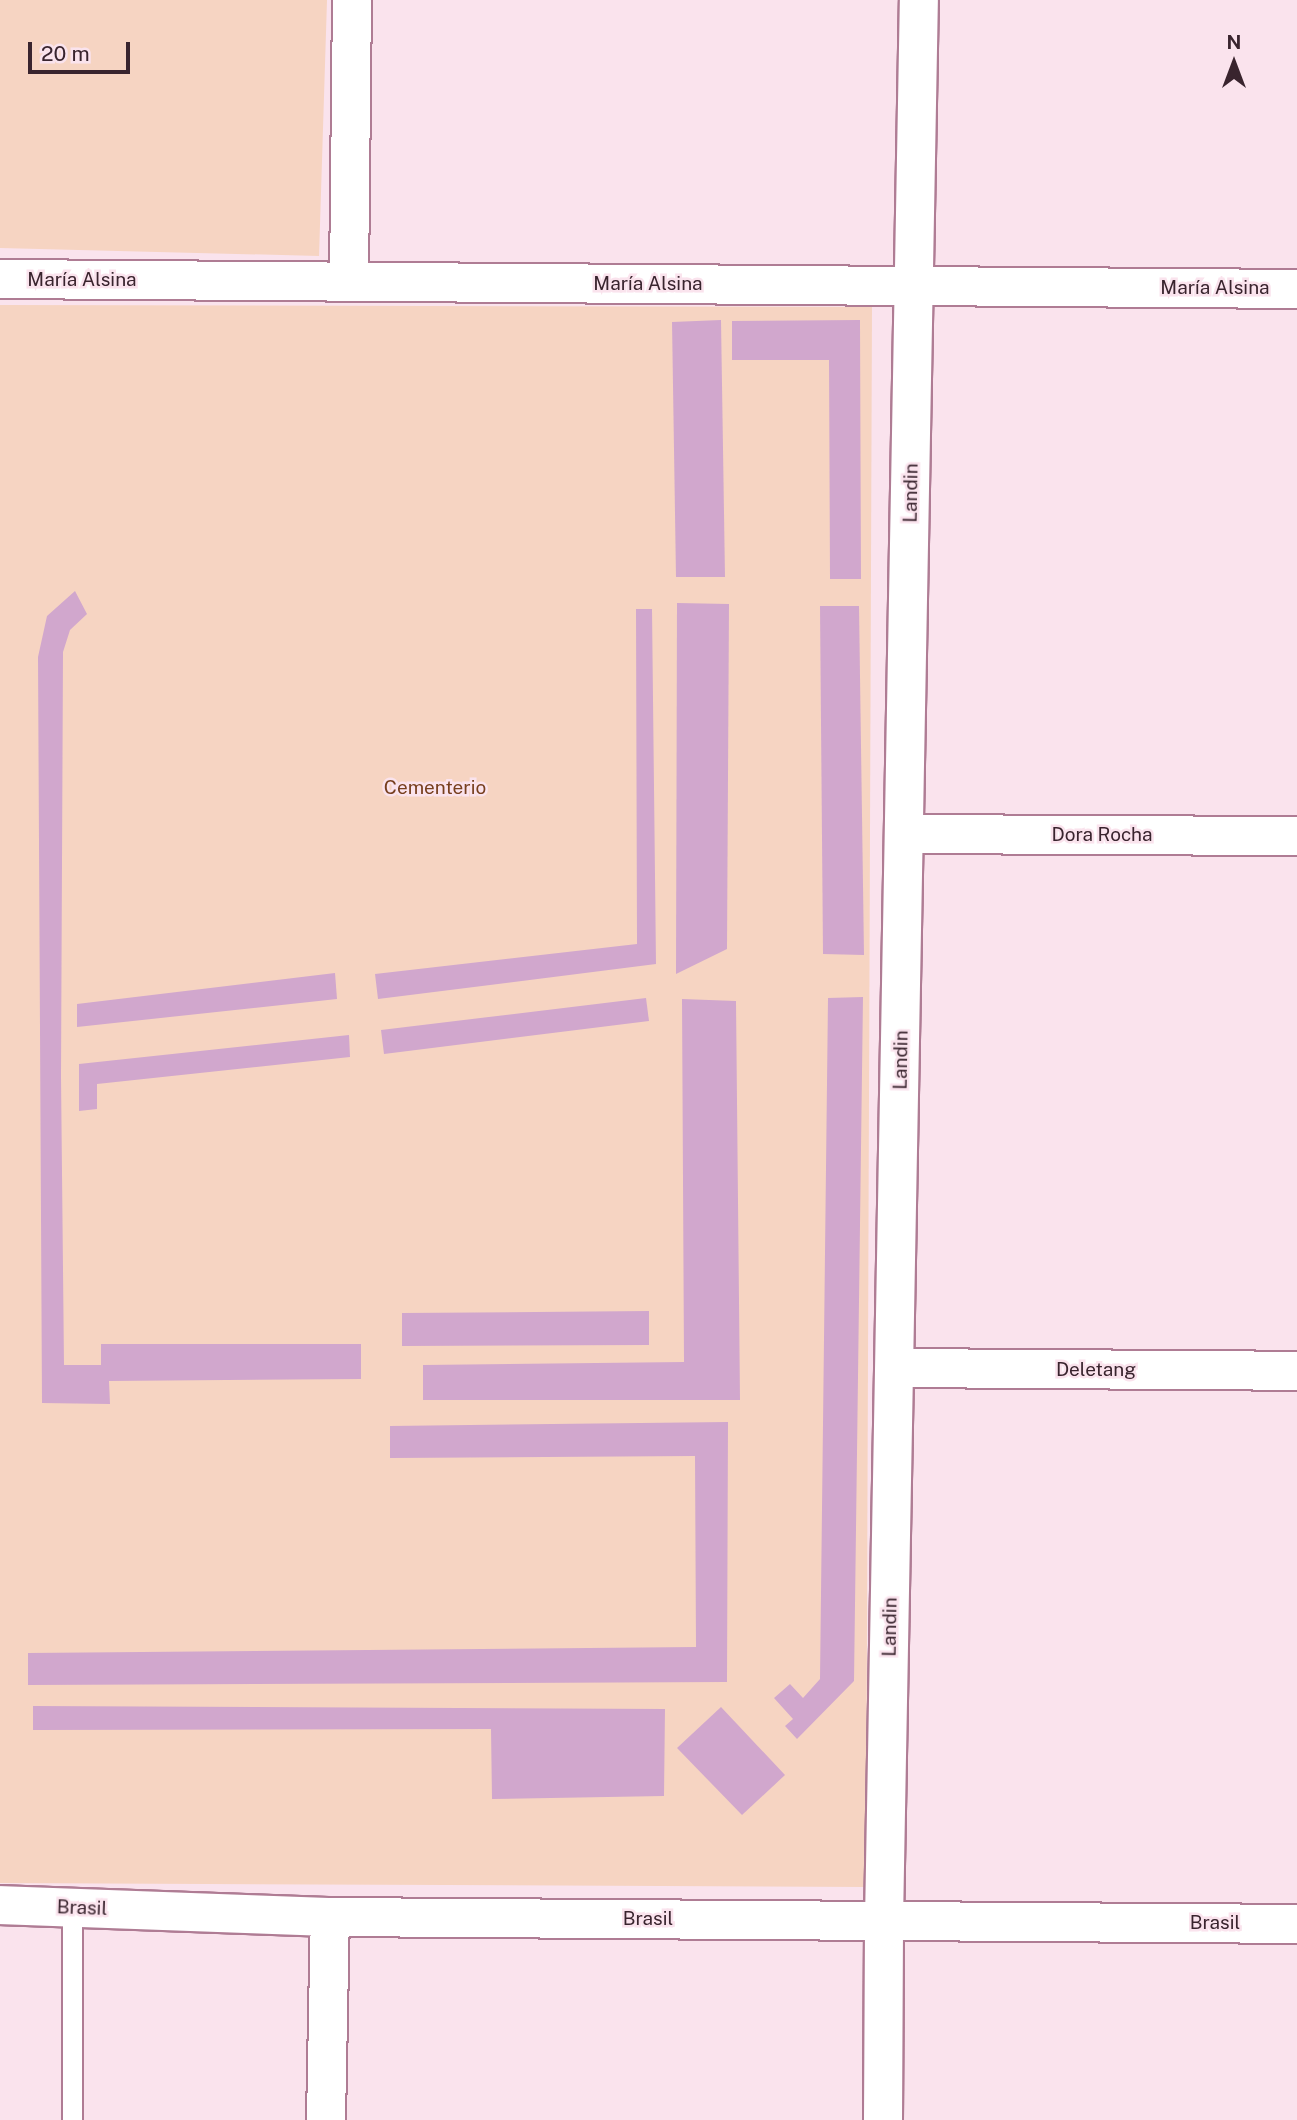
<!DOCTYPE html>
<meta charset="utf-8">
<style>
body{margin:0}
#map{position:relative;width:1297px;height:2120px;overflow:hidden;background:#fae3ed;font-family:"Public Sans",sans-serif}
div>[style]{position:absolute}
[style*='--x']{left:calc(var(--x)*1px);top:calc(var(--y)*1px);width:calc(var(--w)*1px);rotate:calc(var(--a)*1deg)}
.green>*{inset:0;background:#f6d4c2}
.building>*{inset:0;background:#d1a7cd}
.roads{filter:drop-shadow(2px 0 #af7c94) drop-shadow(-2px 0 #af7c94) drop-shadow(0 2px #af7c94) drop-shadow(0 -2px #af7c94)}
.service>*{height:19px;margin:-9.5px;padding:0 9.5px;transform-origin:9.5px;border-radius:9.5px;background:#fff}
.minor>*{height:38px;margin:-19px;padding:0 19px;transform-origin:19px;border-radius:19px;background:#fff}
span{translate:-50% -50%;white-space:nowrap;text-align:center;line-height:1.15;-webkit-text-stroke:5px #fae3ed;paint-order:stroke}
.street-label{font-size:19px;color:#39242e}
.park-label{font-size:19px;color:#773f1e}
.north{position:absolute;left:1199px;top:28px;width:70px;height:70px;-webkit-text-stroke:5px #fae3ed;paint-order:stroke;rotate:0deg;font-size:19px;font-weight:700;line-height:28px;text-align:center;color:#39242e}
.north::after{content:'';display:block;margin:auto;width:24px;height:32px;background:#39242e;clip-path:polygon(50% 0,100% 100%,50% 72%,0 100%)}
.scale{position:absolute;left:28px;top:42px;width:102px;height:32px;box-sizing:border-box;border:4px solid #39242e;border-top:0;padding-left:9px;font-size:21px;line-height:24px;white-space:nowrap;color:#39242e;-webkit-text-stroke:5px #fae3ed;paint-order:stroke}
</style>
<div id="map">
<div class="green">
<div style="clip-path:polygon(0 0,327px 0,319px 256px,0 248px)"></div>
<div style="clip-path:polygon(0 305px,872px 307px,866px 1887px,0 1883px)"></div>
</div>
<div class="building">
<div style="clip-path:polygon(721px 320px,725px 577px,676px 577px,672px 322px)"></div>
<div style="clip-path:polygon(860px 320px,861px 579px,830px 579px,829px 360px,732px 360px,732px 321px)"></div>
<div style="clip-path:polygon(75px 591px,87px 614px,70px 630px,63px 652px,61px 1076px,64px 1365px,101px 1365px,101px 1344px,361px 1344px,361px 1379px,109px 1381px,110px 1404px,42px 1403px,38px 657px,47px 616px)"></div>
<div style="clip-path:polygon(677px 603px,729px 604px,727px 949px,676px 974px)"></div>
<div style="clip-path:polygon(820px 606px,859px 606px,864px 955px,823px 954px)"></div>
<div style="clip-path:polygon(636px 609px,652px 609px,656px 964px,378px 999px,375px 974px,637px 944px)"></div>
<div style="clip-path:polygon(335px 973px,337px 999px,77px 1027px,77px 1004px)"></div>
<div style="clip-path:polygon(863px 997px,854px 1681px,797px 1739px,785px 1726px,793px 1719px,774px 1698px,790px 1684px,803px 1698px,820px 1679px,828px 998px)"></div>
<div style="clip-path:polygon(646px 998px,649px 1021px,384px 1054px,381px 1030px)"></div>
<div style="clip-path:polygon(682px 999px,736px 1001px,740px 1400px,423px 1400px,423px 1365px,684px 1362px)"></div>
<div style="clip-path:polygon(349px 1035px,350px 1057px,97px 1084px,97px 1109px,79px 1111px,79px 1064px)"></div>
<div style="clip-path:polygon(649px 1311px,649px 1345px,402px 1346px,402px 1313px)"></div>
<div style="clip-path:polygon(728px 1422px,727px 1682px,28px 1685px,28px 1653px,696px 1647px,695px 1456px,390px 1458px,390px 1426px)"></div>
<div style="clip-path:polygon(33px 1706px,665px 1709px,664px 1796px,492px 1799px,491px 1729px,33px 1730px)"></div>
<div style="clip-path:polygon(721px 1707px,785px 1775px,742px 1815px,677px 1748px)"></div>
</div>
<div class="roads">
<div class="service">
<div style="--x:72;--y:2120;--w:212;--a:-90"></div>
</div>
<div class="minor">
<div style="--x:0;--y:279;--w:1297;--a:0.44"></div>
<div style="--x:349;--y:282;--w:282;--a:-89.4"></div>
<div style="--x:906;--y:834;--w:391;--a:0.3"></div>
<div style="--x:895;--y:1368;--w:402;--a:0.4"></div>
<div style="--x:0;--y:1905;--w:330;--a:2.1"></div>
<div style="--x:330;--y:1917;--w:967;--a:0.41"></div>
<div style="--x:326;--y:2120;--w:203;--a:-88.9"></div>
<div style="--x:883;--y:2120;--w:199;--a:-89.7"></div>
<div style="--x:884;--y:1921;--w:1921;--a:-88.96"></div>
</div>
</div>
<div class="street-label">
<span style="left:82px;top:280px">María Alsina</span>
<span style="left:648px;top:284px">María Alsina</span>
<span style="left:1215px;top:288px">María Alsina</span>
<span style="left:911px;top:493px;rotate:-89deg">Landin</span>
<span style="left:1102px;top:835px">Dora Rocha</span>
<span style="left:901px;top:1060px;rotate:-89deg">Landin</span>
<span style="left:1096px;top:1370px">Deletang</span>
<span style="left:890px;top:1627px;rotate:-89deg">Landin</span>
<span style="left:82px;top:1908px;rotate:2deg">Brasil</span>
<span style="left:648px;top:1919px">Brasil</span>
<span style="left:1215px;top:1923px">Brasil</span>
</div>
<div class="park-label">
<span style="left:435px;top:788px">Cementerio</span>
</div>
<div class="north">N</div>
<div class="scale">20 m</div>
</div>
